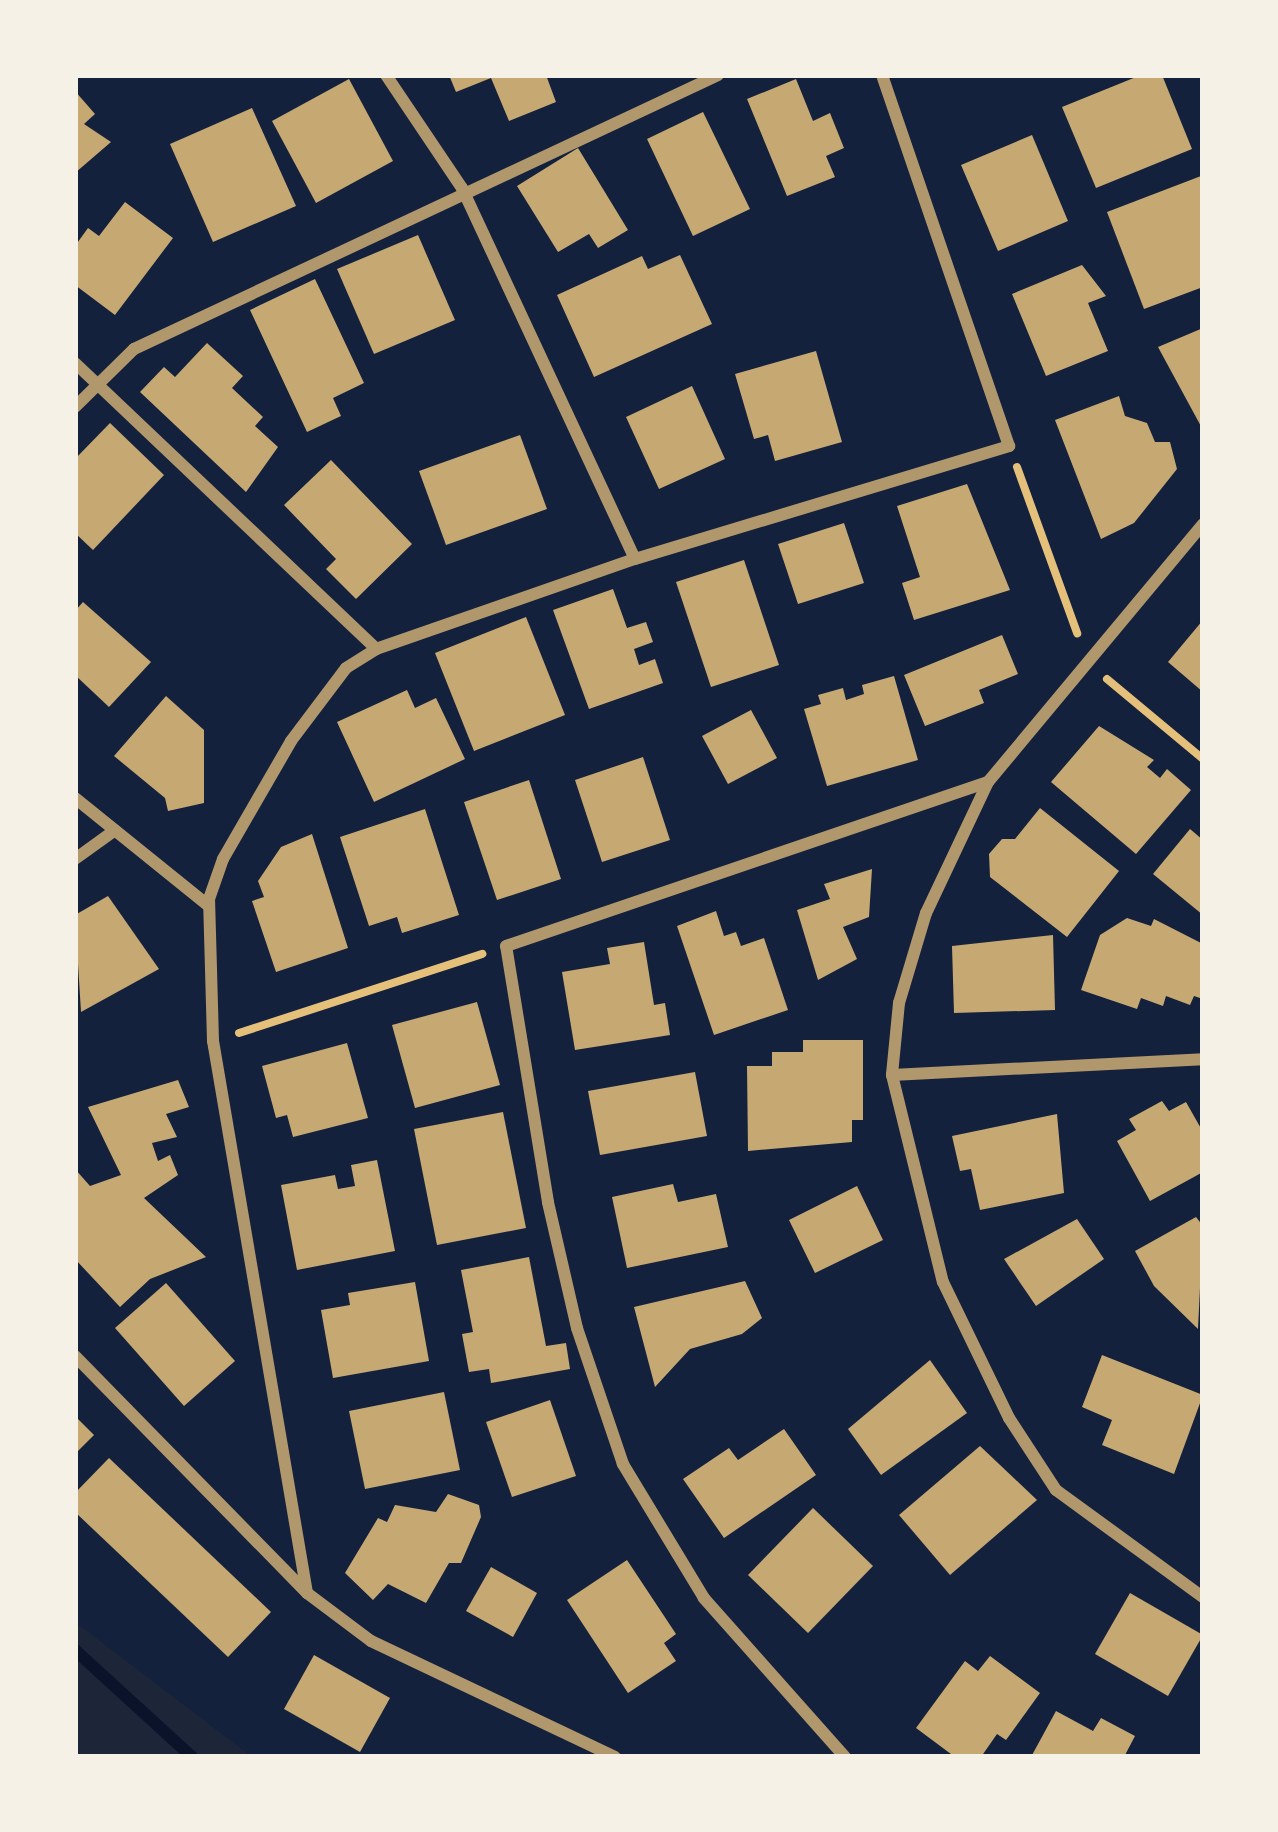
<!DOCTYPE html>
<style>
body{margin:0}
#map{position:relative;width:1278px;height:1832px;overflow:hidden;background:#14213d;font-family:Helvetica,sans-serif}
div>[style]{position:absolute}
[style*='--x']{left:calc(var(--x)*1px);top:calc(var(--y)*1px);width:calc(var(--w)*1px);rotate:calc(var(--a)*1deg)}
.green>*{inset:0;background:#1d2539}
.stream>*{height:12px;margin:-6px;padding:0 6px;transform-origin:6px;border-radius:6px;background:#0b132b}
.building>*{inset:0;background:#c6a872}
.path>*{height:8px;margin:-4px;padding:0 4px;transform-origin:4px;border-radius:4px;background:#e5c07b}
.minor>*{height:12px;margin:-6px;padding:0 6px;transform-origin:6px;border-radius:6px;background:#b1986c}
span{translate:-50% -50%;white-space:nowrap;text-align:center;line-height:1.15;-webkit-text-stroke:9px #f6f1e7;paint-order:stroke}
.frame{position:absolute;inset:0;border:78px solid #f6f1e7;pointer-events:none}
</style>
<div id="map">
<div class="green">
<div style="clip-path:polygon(75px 1622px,252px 1757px,75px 1757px)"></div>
</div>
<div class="stream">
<div style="--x:75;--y:1650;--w:159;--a:42.4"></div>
</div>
<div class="building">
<div style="clip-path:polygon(449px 75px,546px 75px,556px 102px,509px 121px,491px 78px,456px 92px)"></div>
<div style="clip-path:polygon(1141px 75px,1162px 75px,1192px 149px,1096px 188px,1062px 107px)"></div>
<div style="clip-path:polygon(349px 79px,393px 161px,316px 203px,272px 121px)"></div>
<div style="clip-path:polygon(796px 79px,813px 121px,830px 113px,844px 148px,826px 156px,835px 177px,787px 196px,747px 99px)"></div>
<div style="clip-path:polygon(75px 91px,95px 114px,84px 124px,111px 142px,75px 173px)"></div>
<div style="clip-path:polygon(252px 108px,296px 206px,213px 242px,170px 144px)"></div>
<div style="clip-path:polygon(703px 112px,750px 209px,693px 236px,647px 139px)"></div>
<div style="clip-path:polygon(1032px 135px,1068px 221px,998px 251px,961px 165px)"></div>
<div style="clip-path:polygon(578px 148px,628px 230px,598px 248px,589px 234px,558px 252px,517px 186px)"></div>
<div style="clip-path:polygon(1201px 176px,1203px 287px,1144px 309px,1107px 212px)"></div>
<div style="clip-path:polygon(125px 202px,173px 238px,115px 315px,75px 285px,75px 246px,88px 228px,99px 236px)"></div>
<div style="clip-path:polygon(418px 235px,455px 320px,374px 354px,337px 269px)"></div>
<div style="clip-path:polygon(680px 255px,712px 324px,594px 377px,557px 295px,642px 256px,648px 269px)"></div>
<div style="clip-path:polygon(1082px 265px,1106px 296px,1088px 303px,1108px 351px,1046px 376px,1012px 294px)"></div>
<div style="clip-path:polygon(315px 279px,364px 383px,333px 398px,341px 416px,307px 432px,250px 310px)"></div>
<div style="clip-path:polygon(1203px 328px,1203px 430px,1158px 347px)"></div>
<div style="clip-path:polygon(207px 343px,243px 376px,232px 388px,263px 417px,255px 426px,278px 447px,246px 492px,140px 392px,164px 367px,175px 377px)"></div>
<div style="clip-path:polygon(816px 351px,842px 442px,775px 461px,768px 435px,754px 439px,735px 374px)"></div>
<div style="clip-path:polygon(692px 386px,725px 459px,659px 489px,626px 417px)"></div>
<div style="clip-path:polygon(1119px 396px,1125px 416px,1147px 423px,1155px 442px,1170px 442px,1177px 469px,1134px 523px,1101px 539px,1055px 420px)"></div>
<div style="clip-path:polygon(110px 423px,164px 475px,93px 550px,75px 533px,75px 459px)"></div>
<div style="clip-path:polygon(520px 435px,547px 509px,446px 545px,419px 471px)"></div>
<div style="clip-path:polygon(331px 460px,412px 544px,356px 599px,326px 569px,336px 559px,284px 505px)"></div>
<div style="clip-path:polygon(967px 484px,1010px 590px,914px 620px,902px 583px,920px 577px,897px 506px)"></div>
<div style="clip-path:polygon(844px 523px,864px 583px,798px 604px,778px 544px)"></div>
<div style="clip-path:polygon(744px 560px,779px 665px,711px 687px,676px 582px)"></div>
<div style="clip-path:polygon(613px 589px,627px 628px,646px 622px,653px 642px,634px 649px,639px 665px,655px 659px,663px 683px,589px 709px,553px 610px)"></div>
<div style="clip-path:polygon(83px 602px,151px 662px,109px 707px,75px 675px,75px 611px)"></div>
<div style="clip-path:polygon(526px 617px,565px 715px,474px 751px,435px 653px)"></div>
<div style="clip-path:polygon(1203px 620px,1203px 692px,1168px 662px)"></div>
<div style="clip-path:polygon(1002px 635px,1018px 674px,979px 690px,984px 703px,925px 726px,904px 675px)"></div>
<div style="clip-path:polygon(894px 676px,918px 760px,827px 786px,804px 709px,821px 704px,818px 695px,843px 688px,846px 700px,864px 694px,862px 685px)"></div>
<div style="clip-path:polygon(407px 690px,415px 708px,436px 698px,465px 759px,374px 802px,337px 722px)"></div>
<div style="clip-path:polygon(166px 696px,204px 730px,204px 803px,168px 811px,165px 798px,114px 756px)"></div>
<div style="clip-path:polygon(751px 710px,777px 758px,728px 784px,702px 736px)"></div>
<div style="clip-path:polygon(1099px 726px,1154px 760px,1147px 767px,1160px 778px,1167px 769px,1191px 790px,1136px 854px,1051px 782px)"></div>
<div style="clip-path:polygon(643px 757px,670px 840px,602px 862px,575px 780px)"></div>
<div style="clip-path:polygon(529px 780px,561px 879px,497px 900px,464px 802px)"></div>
<div style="clip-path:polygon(1040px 808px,1119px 871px,1067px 937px,990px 877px,989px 854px,1002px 839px,1015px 839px)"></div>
<div style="clip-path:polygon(425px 809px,459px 915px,402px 933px,397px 917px,369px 926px,340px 837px)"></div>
<div style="clip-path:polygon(1190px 829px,1203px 840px,1203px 915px,1153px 874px)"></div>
<div style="clip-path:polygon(312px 834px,348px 948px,276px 972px,252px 901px,264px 897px,258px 881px,281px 847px)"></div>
<div style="clip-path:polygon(872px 869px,869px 917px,843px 927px,857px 959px,818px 980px,797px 910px,830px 899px,824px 884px)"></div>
<div style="clip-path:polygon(108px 896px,159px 969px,81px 1012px,75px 915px)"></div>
<div style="clip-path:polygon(716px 911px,724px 936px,736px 932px,741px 946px,764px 938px,788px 1010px,714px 1035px,677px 926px)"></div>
<div style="clip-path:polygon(1127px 918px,1151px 926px,1154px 919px,1203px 944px,1203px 999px,1194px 996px,1190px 1005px,1166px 996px,1163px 1006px,1141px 998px,1137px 1009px,1081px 990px,1100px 935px)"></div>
<div style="clip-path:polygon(1053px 935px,1055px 1010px,954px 1013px,952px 946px)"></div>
<div style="clip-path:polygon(644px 942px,654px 1005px,665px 1003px,670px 1035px,575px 1050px,562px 972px,610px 964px,607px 948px)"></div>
<div style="clip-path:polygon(477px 1002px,500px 1085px,415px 1108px,392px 1025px)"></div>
<div style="clip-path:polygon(803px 1040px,863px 1040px,863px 1120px,852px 1120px,852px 1142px,748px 1151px,747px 1066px,772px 1066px,772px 1052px,803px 1052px)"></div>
<div style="clip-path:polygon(347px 1043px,368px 1118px,293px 1137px,287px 1115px,276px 1118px,262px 1066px)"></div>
<div style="clip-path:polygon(695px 1072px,707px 1136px,600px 1155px,588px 1091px)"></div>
<div style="clip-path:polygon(178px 1080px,189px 1107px,166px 1114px,177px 1137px,152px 1143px,158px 1161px,170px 1155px,178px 1175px,144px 1198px,206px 1257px,150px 1279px,120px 1307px,75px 1259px,75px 1169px,90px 1186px,121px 1175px,88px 1107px)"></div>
<div style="clip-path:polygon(1162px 1101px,1169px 1111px,1186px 1102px,1203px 1132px,1203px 1172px,1150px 1201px,1117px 1141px,1136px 1130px,1129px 1119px)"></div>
<div style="clip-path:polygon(503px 1112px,526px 1228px,437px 1245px,414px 1129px)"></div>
<div style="clip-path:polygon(1057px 1114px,1064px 1193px,980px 1210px,971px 1169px,960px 1171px,952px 1136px)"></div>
<div style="clip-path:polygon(377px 1160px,395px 1251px,297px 1270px,281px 1185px,335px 1175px,338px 1189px,355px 1186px,351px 1165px)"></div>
<div style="clip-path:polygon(673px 1184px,678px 1202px,716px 1194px,728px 1247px,627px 1268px,612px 1197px)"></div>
<div style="clip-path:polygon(857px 1186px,883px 1240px,815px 1273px,789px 1220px)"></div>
<div style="clip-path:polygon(1196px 1217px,1203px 1226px,1198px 1329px,1154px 1286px,1135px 1251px)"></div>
<div style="clip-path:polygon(1077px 1219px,1104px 1259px,1036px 1306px,1004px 1259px)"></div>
<div style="clip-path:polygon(529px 1257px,546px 1346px,566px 1343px,570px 1369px,491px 1383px,489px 1369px,469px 1372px,462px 1334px,473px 1332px,461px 1270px)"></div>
<div style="clip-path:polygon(745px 1281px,762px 1318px,742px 1334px,690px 1349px,655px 1387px,634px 1307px)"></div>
<div style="clip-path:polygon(415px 1282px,429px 1361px,333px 1378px,321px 1310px,350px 1305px,348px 1293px)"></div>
<div style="clip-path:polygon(166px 1283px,235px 1361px,184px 1406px,115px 1328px)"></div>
<div style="clip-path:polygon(1102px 1355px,1203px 1395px,1174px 1474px,1102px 1445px,1112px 1420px,1082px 1407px)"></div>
<div style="clip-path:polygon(930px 1360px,967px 1413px,881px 1475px,848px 1429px)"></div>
<div style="clip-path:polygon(444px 1392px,460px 1470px,365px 1489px,349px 1411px)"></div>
<div style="clip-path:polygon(550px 1400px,576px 1476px,512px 1497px,486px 1422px)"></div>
<div style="clip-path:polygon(75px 1416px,94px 1435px,75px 1454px)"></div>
<div style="clip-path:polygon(784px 1429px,816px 1475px,724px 1538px,683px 1479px,729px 1448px,738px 1460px)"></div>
<div style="clip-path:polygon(980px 1446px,1037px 1500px,950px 1575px,899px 1515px)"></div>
<div style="clip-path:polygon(109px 1458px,271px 1612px,228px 1657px,75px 1512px,75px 1493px)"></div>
<div style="clip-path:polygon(448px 1494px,479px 1505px,481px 1517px,461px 1563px,449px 1563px,426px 1603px,388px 1584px,373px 1600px,345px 1573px,378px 1518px,387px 1522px,395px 1505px,436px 1512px)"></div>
<div style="clip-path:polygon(813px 1508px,873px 1566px,808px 1633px,748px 1575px)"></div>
<div style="clip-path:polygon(627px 1560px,676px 1634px,664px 1643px,676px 1661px,628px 1693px,567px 1600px)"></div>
<div style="clip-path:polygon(491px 1567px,537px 1593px,513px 1637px,466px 1611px)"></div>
<div style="clip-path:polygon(1130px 1593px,1203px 1635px,1168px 1696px,1095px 1654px)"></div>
<div style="clip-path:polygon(314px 1655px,390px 1698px,360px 1752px,284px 1709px)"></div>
<div style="clip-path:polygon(990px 1656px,1040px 1693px,1006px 1740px,997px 1734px,981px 1757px,955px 1757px,916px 1728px,965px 1661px,978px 1671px)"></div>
<div style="clip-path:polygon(1056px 1711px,1093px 1731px,1101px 1718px,1135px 1736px,1124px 1757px,1031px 1757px)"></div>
</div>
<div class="path">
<div style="--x:1017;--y:467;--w:177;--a:70.1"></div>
<div style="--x:1107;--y:679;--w:125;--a:39.8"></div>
<div style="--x:239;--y:1033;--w:256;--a:-18"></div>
</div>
<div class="minor">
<div style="--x:386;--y:75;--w:136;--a:56.1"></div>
<div style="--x:462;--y:188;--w:409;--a:65"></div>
<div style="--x:75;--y:363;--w:415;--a:43.5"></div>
<div style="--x:75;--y:407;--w:83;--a:-44.5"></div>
<div style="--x:134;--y:349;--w:645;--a:-25.13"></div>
<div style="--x:1203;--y:524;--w:336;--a:129.8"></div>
<div style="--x:988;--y:782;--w:145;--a:115.3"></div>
<div style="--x:926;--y:913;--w:94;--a:106.7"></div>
<div style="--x:899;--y:1003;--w:72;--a:95.6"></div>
<div style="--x:892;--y:1075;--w:213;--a:76.2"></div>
<div style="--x:943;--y:1282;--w:151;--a:64.1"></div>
<div style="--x:1009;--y:1418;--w:86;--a:56.9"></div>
<div style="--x:1056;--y:1490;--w:182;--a:36.1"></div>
<div style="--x:75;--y:798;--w:172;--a:38.9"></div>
<div style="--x:75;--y:859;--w:49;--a:-35.9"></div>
<div style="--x:892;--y:1075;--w:311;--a:-2.9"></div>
<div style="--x:75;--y:1356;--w:332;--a:45.6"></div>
<div style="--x:307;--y:1593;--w:80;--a:36.9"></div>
<div style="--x:371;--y:1641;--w:270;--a:25.4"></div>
<div style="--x:307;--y:1593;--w:560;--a:-99.66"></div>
<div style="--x:213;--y:1041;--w:142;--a:-91.6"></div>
<div style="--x:209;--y:899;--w:42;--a:-70.7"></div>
<div style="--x:223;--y:859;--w:136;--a:-60"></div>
<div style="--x:291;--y:741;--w:91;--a:-53"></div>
<div style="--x:346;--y:668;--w:36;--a:-32"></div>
<div style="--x:376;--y:649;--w:274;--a:-19.2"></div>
<div style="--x:635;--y:559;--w:391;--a:-16.8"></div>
<div style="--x:1009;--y:446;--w:392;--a:-108.9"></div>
<div style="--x:845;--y:1757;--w:213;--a:-131.6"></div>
<div style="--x:704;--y:1598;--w:157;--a:-121.2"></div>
<div style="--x:623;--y:1464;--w:144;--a:-108.7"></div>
<div style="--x:577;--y:1328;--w:129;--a:-103"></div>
<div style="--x:548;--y:1202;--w:259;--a:-99.3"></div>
<div style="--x:506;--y:946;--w:509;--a:-18.79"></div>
</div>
<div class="frame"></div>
</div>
